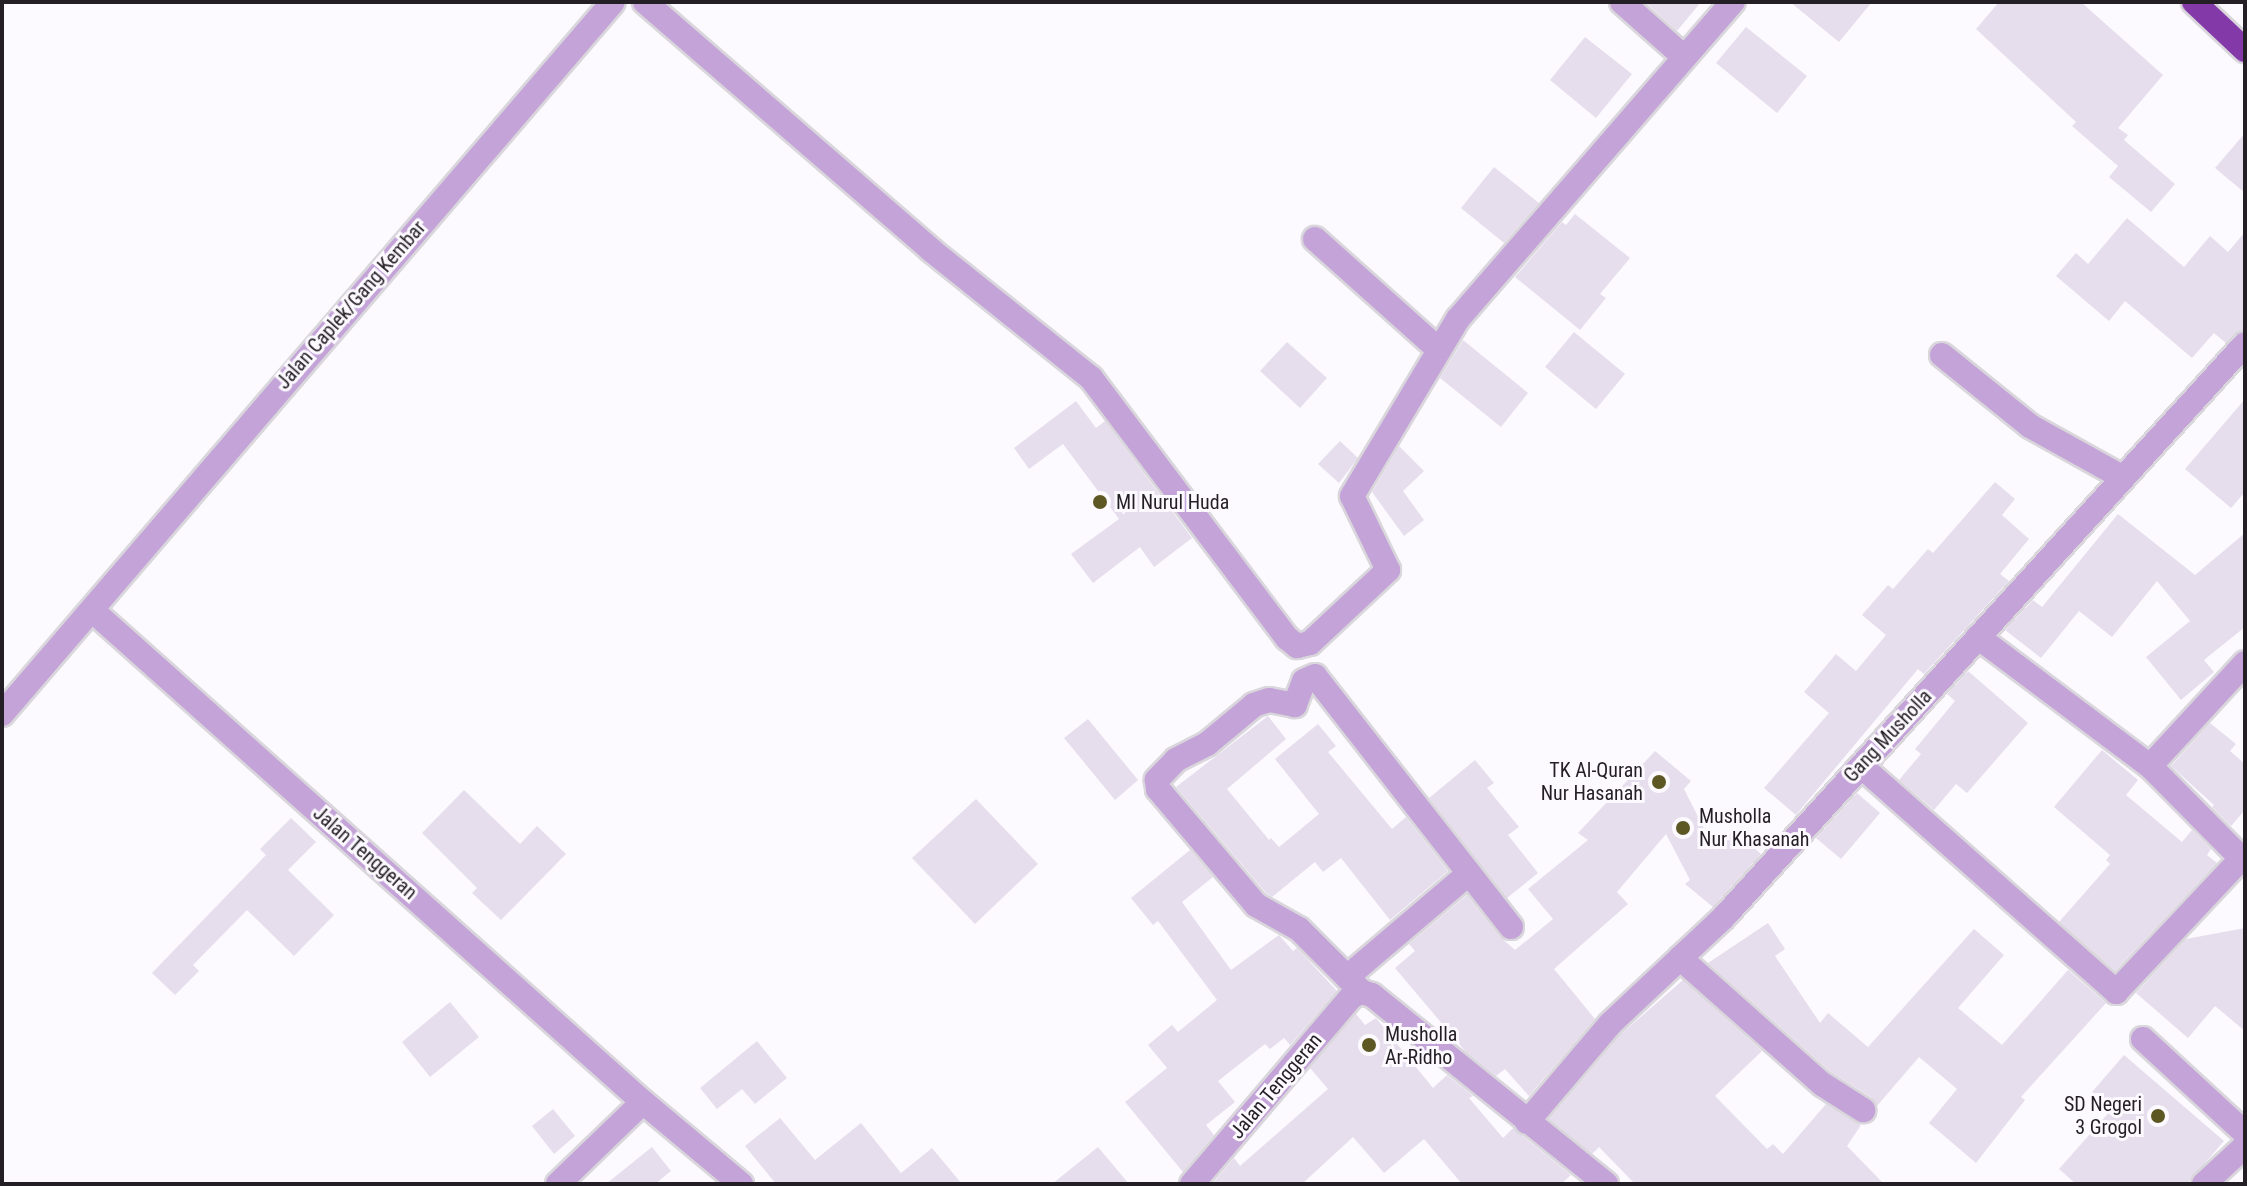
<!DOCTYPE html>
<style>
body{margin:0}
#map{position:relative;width:2247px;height:1186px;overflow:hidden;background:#fcf9ff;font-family:"Roboto Condensed",sans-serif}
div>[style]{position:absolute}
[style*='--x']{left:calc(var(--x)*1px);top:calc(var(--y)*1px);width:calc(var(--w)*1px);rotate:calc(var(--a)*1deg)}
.building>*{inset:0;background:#e7deed}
.roads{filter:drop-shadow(2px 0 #d9d6dc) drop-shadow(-2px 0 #d9d6dc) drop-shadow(0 2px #d9d6dc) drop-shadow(0 -2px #d9d6dc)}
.minor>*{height:24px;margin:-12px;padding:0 12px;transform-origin:12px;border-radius:12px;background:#c4a4d8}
.highway>*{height:24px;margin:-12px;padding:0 12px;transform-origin:12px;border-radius:12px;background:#8339a8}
.dots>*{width:22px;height:22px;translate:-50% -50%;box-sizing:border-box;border:4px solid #fcf9ff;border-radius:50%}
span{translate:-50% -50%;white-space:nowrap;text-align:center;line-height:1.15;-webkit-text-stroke:6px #fcf9ff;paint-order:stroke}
.street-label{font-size:20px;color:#231f25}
.poi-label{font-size:20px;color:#231f25}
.left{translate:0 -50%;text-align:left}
.right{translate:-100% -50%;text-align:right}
.frame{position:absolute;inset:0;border:4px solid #231f25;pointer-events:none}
</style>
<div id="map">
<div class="building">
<div style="clip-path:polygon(1645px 2px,1701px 2px,1677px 31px)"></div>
<div style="clip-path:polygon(1790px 2px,1872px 2px,1839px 42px)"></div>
<div style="clip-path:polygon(1999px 2px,2081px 2px,2163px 75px,2118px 128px,2128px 135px,2124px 140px,2175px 184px,2151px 212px,2109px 177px,2118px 166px,2072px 126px,2076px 122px,1976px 29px)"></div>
<div style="clip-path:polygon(1746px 27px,1807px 76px,1777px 113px,1716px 63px)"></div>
<div style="clip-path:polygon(1585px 37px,1632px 74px,1596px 118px,1550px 80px)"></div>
<div style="clip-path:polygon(2245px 133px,2245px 193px,2215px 168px)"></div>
<div style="clip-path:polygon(1494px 167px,1539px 203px,1504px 243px,1461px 208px)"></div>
<div style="clip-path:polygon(1575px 214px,1630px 258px,1600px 294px,1606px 298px,1580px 330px,1515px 277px,1562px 222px,1566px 225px)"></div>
<div style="clip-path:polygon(2127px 218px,2184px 267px,2210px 236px,2228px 252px,2245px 232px,2245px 329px,2226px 343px,2214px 333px,2192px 358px,2125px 301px,2109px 321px,2056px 276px,2076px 253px,2088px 264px)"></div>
<div style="clip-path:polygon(1574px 332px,1625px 374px,1596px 409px,1545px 367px)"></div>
<div style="clip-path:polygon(1463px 340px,1528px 393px,1501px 427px,1440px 378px)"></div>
<div style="clip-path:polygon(1287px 342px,1327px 378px,1300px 408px,1260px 371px)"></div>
<div style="clip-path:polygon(2245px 399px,2245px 492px,2231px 508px,2185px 469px)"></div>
<div style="clip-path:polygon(1076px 401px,1096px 428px,1105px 421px,1192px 538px,1154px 567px,1140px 547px,1093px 583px,1071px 554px,1119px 519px,1063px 444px,1029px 469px,1014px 448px)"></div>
<div style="clip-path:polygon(1340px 441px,1358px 458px,1339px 483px,1318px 464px)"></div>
<div style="clip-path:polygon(1399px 446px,1424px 471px,1403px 491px,1424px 520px,1404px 536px,1372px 492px)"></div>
<div style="clip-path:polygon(1995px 482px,2015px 499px,2002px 515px,2029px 539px,2000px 574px,2009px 581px,1924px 674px,1918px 669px,1796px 815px,1764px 788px,1829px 713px,1804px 692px,1836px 654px,1856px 671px,1886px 635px,1862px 615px,1888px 585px,1893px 589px,1928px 549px,1933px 553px)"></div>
<div style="clip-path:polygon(2118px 514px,2195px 575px,2245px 533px,2245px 627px,2204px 660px,2214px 672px,2181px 700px,2146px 657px,2190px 621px,2157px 581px,2112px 637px,2079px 611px,2041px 658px,2005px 630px,2033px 600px,2042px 607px)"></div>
<div style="clip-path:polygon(1968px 671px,2028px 723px,1967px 793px,1956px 784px,1934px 810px,1899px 780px,1921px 754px,1915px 749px,1955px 701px,1947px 694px)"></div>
<div style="clip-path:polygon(1268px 716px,1286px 739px,1227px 789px,1269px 840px,1271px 838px,1279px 847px,1319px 814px,1275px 759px,1318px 724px,1336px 746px,1328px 752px,1392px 829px,1406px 817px,1448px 871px,1390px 920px,1341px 858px,1323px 872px,1315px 862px,1272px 897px,1266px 893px,1176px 787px)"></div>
<div style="clip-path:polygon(1088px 719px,1138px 780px,1115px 800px,1064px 738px)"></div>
<div style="clip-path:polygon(2210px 723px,2236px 744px,2230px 751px,2245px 764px,2245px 810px,2231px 826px,2212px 807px,2214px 805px,2171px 766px)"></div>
<div style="clip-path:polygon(2102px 750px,2138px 780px,2126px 795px,2182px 842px,2192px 830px,2211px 849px,2207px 855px,2217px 863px,2115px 971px,2059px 922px,2110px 864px,2106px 860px,2110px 855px,2054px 807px)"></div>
<div style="clip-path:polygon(1655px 751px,1691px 781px,1684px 789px,1715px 850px,1733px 830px,1761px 854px,1713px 907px,1685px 884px,1690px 880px,1666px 834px,1617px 892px,1628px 904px,1554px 969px,1595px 1019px,1529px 1096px,1505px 1069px,1496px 1076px,1465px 1051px,1395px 968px,1415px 951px,1409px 944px,1467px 895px,1499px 936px,1515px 950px,1553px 919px,1528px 889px,1588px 840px,1578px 833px)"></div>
<div style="clip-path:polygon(1475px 760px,1494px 783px,1487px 788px,1519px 827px,1508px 835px,1538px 873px,1507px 898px,1429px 798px)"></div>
<div style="clip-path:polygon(464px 790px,520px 844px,537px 826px,566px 854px,501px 920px,472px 893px,477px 888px,422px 833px)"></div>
<div style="clip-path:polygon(1857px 793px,1880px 813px,1841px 859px,1816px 838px)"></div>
<div style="clip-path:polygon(976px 799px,1038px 864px,975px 924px,912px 858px)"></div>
<div style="clip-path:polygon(291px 818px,316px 842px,288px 870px,334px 915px,294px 956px,247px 910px,193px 965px,199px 971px,175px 995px,152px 973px,266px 855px,260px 849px)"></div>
<div style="clip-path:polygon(1190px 850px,1213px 877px,1182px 902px,1231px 970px,1279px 935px,1293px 951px,1297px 948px,1337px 991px,1290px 1045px,1284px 1038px,1270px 1049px,1265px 1044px,1218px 1081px,1235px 1102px,1206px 1125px,1214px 1135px,1183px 1172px,1125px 1102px,1167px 1068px,1148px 1045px,1172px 1025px,1178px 1032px,1217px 1000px,1158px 921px,1153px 925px,1131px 898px)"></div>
<div style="clip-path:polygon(1768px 923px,1785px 949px,1775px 956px,1820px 1023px,1828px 1013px,1868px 1047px,1974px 929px,2004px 955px,1958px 1008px,2002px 1045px,2068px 970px,2106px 1003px,2021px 1097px,2025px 1100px,1976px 1163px,1929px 1123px,1957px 1089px,1919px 1057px,1877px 1106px,1871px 1097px,1831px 1072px,1708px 963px)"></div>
<div style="clip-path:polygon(2245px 928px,2245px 1031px,2215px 1006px,2188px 1038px,2136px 993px,2186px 939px)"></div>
<div style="clip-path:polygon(1683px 980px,1762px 1051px,1715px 1096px,1767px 1149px,1773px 1144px,1783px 1154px,1826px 1104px,1861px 1125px,1847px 1146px,1884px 1184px,1635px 1184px,1599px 1147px,1592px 1154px,1549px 1119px,1621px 1034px)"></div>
<div style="clip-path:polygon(450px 1002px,479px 1037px,430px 1077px,402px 1042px)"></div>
<div style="clip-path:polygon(1356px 1014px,1365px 1025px,1376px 1018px,1433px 1088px,1447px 1075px,1473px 1096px,1469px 1098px,1503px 1138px,1513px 1128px,1571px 1175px,1561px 1184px,1462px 1184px,1424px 1139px,1384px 1173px,1353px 1137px,1302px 1184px,1212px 1184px,1234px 1158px,1240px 1166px,1328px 1089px,1310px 1068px)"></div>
<div style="clip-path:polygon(757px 1041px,787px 1078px,755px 1104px,742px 1089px,717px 1109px,700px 1088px)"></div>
<div style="clip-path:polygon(2124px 1055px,2224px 1141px,2187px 1184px,2076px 1184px,2059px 1169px,2112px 1109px,2092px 1092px)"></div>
<div style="clip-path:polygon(553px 1109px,575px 1136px,554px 1154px,532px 1126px)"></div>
<div style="clip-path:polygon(780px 1118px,815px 1160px,861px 1123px,901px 1173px,932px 1148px,962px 1184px,776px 1184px,745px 1146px)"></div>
<div style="clip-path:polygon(652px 1147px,671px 1171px,655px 1184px,606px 1184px)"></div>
<div style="clip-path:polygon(1098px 1147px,1129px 1184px,1052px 1184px)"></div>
</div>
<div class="roads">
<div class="minor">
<div style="--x:645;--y:2;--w:379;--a:40.9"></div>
<div style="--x:931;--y:250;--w:205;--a:38.7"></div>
<div style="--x:1091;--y:378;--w:326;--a:53"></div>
<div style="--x:1287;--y:638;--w:13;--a:39"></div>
<div style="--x:1297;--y:646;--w:13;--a:-13"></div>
<div style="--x:1310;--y:643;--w:107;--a:-43.1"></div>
<div style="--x:1388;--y:570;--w:82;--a:-115.9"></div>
<div style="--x:1352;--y:496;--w:206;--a:-59.1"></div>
<div style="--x:1458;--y:319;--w:420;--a:-49.1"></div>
<div style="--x:1622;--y:2;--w:83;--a:41.6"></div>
<div style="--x:1315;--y:239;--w:165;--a:41.8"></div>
<div style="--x:1942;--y:355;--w:113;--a:38.9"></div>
<div style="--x:2030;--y:426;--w:105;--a:29"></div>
<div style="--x:93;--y:611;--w:737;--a:41.76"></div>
<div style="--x:643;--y:1102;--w:128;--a:39.9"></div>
<div style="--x:1978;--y:637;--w:215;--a:36.9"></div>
<div style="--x:2150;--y:766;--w:135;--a:45.3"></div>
<div style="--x:2;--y:714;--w:938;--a:-49.37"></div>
<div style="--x:1861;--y:766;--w:341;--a:41.5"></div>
<div style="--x:2116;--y:992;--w:183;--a:-46.8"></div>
<div style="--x:2150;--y:766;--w:140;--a:-47.3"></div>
<div style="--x:1511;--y:927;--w:318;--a:-128"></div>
<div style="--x:1315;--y:676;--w:12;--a:156"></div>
<div style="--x:1304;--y:681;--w:26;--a:111"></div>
<div style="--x:1295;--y:705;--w:26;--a:-169"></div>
<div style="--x:1269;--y:700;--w:16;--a:162"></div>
<div style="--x:1254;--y:705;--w:61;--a:140.3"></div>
<div style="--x:1207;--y:744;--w:35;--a:153"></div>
<div style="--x:1176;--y:760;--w:28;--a:134"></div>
<div style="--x:1157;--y:780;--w:9;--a:84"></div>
<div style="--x:1158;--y:789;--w:152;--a:49.8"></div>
<div style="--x:1256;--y:905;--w:49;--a:29.2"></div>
<div style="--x:1299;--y:929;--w:89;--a:45"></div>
<div style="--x:1362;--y:992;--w:10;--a:17"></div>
<div style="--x:1372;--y:995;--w:301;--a:38.9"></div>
<div style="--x:1680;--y:958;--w:190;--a:41.6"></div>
<div style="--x:1822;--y:1084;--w:49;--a:32.4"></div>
<div style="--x:1347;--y:977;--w:160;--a:-40.4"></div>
<div style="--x:2143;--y:1039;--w:139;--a:42.7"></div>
<div style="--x:1527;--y:1122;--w:128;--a:-49.7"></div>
<div style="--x:1610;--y:1024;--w:156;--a:-43.2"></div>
<div style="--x:1724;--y:917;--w:774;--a:-47.72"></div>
<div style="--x:558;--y:1184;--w:118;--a:-44"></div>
<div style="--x:1192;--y:1184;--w:247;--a:-49.6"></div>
<div style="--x:1352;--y:996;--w:11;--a:-22"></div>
<div style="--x:2204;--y:1184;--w:56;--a:-42.8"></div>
</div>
<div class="highway">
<div style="--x:2194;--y:2;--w:70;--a:43.3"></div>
</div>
</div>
<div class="dots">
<div style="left:1100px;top:502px;background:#5d5723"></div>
<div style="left:1659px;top:782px;background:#5d5723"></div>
<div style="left:1683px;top:828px;background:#5d5723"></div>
<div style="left:1369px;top:1045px;background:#5d5723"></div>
<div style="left:2158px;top:1116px;background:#5d5723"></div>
</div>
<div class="street-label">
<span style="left:351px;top:305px;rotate:-49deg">Jalan Caplek/Gang Kembar</span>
<span style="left:1888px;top:736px;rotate:-47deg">Gang Musholla</span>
<span style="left:365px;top:853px;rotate:41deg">Jalan Tenggeran</span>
<span style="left:1276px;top:1086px;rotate:-50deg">Jalan Tenggeran</span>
</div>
<div class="poi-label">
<span class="left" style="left:1116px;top:502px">MI Nurul Huda</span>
<span class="right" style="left:1643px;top:782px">TK Al-Quran<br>Nur Hasanah</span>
<span class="left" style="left:1699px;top:828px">Musholla<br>Nur Khasanah</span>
<span class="left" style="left:1385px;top:1046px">Musholla<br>Ar-Ridho</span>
<span class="right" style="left:2142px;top:1116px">SD Negeri<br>3 Grogol</span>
</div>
<div class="frame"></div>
</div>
